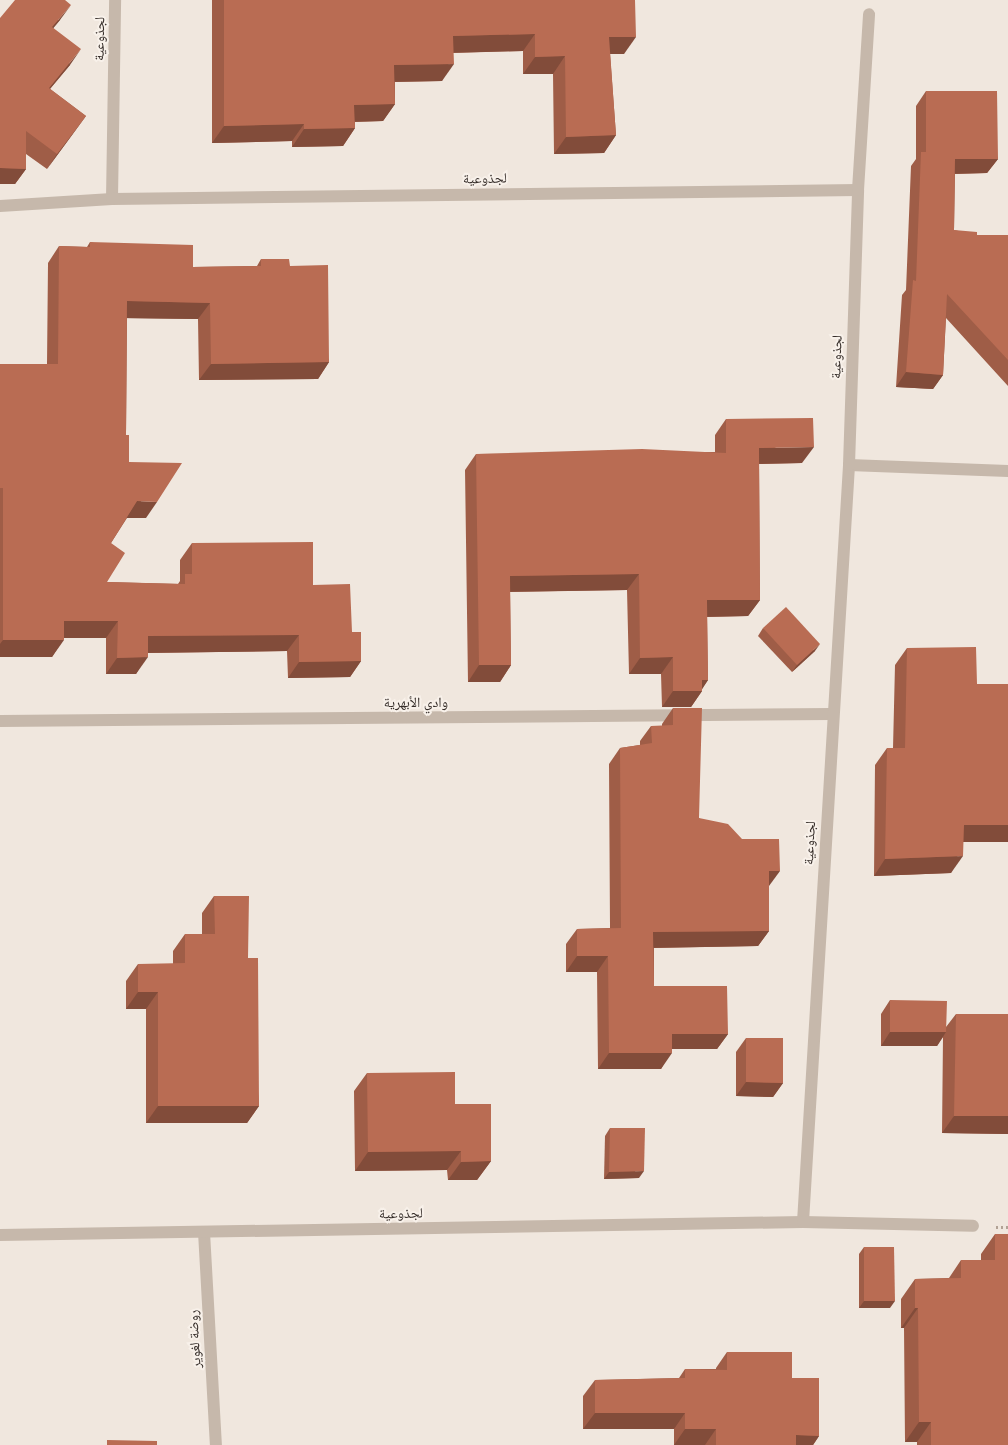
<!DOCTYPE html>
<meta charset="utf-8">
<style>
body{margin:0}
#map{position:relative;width:1008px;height:1445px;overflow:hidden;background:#f0e7de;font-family:Figtree,"Noto Naskh Arabic",sans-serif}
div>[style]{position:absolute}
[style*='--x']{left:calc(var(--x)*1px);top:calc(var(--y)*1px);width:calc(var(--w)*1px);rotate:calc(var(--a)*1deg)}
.path>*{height:3px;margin-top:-1.5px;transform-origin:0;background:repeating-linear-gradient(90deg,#b2a295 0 2.5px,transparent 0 5px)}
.minor>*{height:12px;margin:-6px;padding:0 6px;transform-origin:6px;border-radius:6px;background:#c6b8ab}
.wall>*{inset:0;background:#9f5d47}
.shaded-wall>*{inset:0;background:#824c3a}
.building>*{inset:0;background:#b96c53}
span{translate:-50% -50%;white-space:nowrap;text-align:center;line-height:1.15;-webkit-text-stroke:4px #f8f1ea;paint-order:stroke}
.street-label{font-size:14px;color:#352d29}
</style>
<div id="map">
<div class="path">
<div style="--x:996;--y:1227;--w:12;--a:0"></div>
</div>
<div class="minor">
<div style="--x:112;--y:199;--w:199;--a:-89.1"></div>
<div style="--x:0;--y:206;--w:112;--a:-3.6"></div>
<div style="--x:112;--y:199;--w:746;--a:-0.69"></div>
<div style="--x:849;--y:465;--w:159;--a:2.2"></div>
<div style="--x:0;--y:721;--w:832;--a:-0.48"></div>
<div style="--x:803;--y:1222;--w:758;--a:-86.52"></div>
<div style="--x:849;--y:465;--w:275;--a:-88.1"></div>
<div style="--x:858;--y:190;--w:176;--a:-86.4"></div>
<div style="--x:204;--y:1232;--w:213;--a:86.8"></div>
<div style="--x:0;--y:1235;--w:803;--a:-0.93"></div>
<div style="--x:803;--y:1222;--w:170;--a:1.3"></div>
</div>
<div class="wall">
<div style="clip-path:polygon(212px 0,635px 0,624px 54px,610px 54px,616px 135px,604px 153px,554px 154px,553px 74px,523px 74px,523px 51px,453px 53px,442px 81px,395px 82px,395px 104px,383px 121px,355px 122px,355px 128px,343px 146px,292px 147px,292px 141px,212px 143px)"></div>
<div style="clip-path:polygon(0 18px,60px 20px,53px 28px,70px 65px,50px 89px,86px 116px,47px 169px,26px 154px,26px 169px,15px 184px,0 184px)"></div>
<div style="clip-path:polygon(926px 91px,998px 159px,987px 173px,955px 174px,954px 230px,977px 235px,1008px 235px,1008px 386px,946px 318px,943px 375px,933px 389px,896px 387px,902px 295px,906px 290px,911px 166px,916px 159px,916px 106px)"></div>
<div style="clip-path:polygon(90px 242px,193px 267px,257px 266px,261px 259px,290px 266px,329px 362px,318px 379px,199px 380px,198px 319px,127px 318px,126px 435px,129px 462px,146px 518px,127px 518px,111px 543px,107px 582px,178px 584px,180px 581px,180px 560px,192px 543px,313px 585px,352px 632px,361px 661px,350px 677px,288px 678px,287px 651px,148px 653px,136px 674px,106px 674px,106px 638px,64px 638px,52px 657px,0 657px,0 364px,47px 364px,48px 263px,59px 246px,87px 247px)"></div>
<div style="clip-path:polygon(726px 419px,802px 463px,759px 464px,760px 600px,748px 616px,707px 617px,708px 680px,702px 688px,702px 691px,691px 707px,662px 707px,661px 674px,629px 674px,627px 590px,510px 592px,511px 665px,500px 682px,468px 682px,465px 470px,476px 454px,715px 452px,715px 435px)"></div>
<div style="clip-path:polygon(763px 628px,815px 651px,792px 672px,758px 636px)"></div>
<div style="clip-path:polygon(907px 648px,963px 842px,951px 873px,874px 876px,875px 765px,887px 748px,893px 748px,895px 665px)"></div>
<div style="clip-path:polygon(673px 708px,699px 818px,769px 886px,769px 931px,758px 946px,654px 948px,654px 986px,728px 1034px,717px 1049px,672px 1049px,661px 1069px,598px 1069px,597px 972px,566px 972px,566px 944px,577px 929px,610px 928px,609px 764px,620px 748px,640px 745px,640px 741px,651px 726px,662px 726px,662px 724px)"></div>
<div style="clip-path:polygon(214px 896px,248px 958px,259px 1106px,247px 1123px,146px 1123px,146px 1009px,126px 1009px,126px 981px,138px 964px,173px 964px,173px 951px,185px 934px,202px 934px,202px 913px)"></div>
<div style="clip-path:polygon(890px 1000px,946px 1027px,956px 1014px,1008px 1134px,942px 1133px,943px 1037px,937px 1046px,881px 1046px,881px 1014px)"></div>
<div style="clip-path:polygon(746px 1038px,783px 1083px,773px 1097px,736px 1096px,736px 1052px)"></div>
<div style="clip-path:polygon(367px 1073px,455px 1104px,491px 1161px,477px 1180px,448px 1180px,447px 1170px,355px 1171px,354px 1091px)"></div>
<div style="clip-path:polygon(610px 1128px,639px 1178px,604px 1179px,605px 1136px)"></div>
<div style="clip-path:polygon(995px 1234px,1008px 1445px,917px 1445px,917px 1442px,905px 1442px,904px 1328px,901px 1328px,901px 1299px,915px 1279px,949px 1278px,961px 1260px,981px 1260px,981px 1254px)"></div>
<div style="clip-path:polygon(864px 1247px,890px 1308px,859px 1308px,859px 1254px)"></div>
<div style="clip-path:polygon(727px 1352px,792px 1378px,819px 1436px,813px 1445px,674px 1445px,674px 1429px,583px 1429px,583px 1396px,595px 1380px,679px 1378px,685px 1369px,716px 1369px,716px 1368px)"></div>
</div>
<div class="shaded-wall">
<div style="clip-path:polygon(71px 5px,60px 20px,42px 42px,52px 27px)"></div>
<div style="clip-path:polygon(535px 34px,523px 51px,441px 53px,453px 36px)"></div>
<div style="clip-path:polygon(609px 37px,636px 37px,624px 54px,597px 54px)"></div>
<div style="clip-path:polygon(81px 49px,70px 65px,38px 103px,49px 88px)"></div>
<div style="clip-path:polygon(565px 56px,553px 74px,523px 74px,535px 57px)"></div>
<div style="clip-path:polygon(454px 64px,442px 81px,382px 82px,394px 65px)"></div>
<div style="clip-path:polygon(395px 104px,383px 121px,342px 122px,354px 105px)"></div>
<div style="clip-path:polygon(86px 116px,75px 131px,47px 169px,57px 154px)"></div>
<div style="clip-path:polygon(304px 124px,292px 141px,212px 143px,224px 126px)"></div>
<div style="clip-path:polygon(355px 128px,343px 146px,292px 147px,304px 129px)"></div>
<div style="clip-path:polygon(616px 135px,604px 153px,554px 154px,566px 137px)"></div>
<div style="clip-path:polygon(955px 159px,998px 159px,987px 173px,945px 174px)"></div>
<div style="clip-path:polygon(0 168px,26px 169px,15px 184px,0 184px)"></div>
<div style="clip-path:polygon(127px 301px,210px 303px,198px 319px,115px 318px)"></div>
<div style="clip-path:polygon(329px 362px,318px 379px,199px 380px,211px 364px)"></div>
<div style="clip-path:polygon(906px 372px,943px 375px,933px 389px,896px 387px)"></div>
<div style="clip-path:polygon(814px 447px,802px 463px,747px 464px,759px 448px)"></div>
<div style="clip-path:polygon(137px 501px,157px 502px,146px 518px,126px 518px)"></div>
<div style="clip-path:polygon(639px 574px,627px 590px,499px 592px,510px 576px)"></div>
<div style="clip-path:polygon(707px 600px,760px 600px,748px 616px,696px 617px)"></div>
<div style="clip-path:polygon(64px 621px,118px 621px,106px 638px,52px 638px)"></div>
<div style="clip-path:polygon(299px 635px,287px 651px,136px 653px,148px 636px)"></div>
<div style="clip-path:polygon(3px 640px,64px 640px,52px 657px,0 657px,0 644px)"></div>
<div style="clip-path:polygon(820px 644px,815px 651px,792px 672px,797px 665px)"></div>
<div style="clip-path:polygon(148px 657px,136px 674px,106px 674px,117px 658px)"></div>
<div style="clip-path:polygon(673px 657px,661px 674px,629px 674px,640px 658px)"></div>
<div style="clip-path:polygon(361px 661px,350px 677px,288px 678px,299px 662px)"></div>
<div style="clip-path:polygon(479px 665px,511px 665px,500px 682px,468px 682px)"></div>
<div style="clip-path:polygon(702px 680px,708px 680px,701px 691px,702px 691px,691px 707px,662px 707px,673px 691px)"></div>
<div style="clip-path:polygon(964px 825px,1008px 825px,1008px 842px,952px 842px)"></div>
<div style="clip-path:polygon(963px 856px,951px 873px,874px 876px,885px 859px)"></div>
<div style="clip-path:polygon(769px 871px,780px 871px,769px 886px)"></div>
<div style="clip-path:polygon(769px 931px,758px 946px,642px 948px,653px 932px)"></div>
<div style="clip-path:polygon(577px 956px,608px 956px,597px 972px,566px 972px)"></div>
<div style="clip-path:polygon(138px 992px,158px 992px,146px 1009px,126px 1009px)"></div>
<div style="clip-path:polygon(890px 1032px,946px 1032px,937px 1046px,881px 1046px)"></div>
<div style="clip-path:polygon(672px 1034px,728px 1034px,717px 1049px,661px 1049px)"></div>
<div style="clip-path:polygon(609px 1053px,672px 1053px,661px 1069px,598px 1069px)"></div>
<div style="clip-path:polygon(746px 1082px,783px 1083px,773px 1097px,736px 1096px)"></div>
<div style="clip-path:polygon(158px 1106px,259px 1106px,247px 1123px,146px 1123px)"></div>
<div style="clip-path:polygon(954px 1116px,1008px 1116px,1008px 1134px,942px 1133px)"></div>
<div style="clip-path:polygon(461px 1151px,447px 1170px,355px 1171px,368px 1152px)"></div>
<div style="clip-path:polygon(491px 1161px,477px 1180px,448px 1180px,461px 1162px)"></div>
<div style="clip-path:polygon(644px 1171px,639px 1178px,604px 1179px,609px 1172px)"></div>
<div style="clip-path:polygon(864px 1301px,895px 1301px,890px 1308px,859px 1308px)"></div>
<div style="clip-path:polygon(915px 1308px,918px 1308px,904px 1328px,901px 1328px)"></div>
<div style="clip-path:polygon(595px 1413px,685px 1413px,674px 1429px,583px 1429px)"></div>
<div style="clip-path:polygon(919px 1422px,931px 1422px,917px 1442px,905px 1442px)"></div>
<div style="clip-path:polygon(685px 1429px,716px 1429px,705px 1445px,674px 1445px)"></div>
<div style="clip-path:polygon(796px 1435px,819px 1436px,813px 1445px,789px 1445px)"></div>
</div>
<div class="building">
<div style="clip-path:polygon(15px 0,65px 0,71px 5px,52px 27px,81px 49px,49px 88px,86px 116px,57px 154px,26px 131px,26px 169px,0 168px,0 18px)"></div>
<div style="clip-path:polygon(224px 0,635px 0,636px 37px,609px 37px,616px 135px,566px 137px,565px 56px,535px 57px,535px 34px,453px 36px,454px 64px,394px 65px,395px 104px,354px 105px,355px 128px,304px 129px,304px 124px,224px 126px)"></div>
<div style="clip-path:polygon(926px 91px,997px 91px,998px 159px,955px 159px,954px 230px,977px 232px,977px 235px,1008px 235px,1008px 360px,947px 294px,943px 375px,906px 372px,913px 280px,916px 281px,921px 152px,926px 152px)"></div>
<div style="clip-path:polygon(90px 242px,193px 245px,193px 267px,261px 266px,261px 259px,289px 259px,290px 266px,328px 265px,329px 362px,211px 364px,210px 303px,127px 301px,126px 435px,129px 435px,129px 462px,182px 463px,157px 502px,137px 501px,111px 543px,125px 553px,107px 582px,185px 584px,185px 574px,192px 574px,192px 543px,313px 542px,313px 585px,350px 584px,352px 632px,361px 632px,361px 661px,299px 662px,299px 635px,148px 636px,148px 657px,117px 658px,118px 621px,64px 621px,64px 640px,3px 640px,3px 488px,0 488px,0 364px,58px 364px,59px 246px,90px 247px)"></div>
<div style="clip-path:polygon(813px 418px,814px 447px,759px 448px,760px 600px,707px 600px,708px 680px,702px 680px,702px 691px,673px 691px,673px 657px,640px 658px,639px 574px,510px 576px,511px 665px,479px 665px,476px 454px,642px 449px,726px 453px,726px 419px)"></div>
<div style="clip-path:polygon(786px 607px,820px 644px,797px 665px,763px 628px)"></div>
<div style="clip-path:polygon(976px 647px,977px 684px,1008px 684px,1008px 825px,964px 825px,963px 856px,885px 859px,887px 748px,905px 748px,907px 648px)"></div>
<div style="clip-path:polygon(673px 708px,702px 708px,699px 818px,728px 824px,742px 839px,779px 839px,780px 871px,769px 871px,769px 931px,653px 932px,654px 986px,727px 986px,728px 1034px,672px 1034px,672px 1053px,609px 1053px,608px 956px,577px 956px,577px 929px,621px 928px,620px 748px,652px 743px,651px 726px,673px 725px)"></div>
<div style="clip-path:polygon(214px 896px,249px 896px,248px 958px,258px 958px,259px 1106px,158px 1106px,158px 992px,138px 992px,138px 964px,185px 963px,185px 934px,215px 934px)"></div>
<div style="clip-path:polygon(890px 1000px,947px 1001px,946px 1032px,890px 1032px)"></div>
<div style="clip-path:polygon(956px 1014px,1008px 1014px,1008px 1116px,954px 1116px)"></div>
<div style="clip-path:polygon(746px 1038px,783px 1038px,783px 1083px,746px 1082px)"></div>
<div style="clip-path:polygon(455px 1072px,455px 1104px,491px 1104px,491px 1161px,461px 1162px,461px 1151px,368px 1152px,367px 1073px)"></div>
<div style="clip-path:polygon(610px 1128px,645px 1128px,644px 1171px,609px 1172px)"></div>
<div style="clip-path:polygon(995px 1234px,1008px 1234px,1008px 1445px,931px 1445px,931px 1422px,919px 1422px,918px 1308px,915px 1308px,915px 1279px,961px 1278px,961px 1260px,995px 1260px)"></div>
<div style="clip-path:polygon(864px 1247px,894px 1247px,895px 1301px,864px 1301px)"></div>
<div style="clip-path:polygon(727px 1352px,792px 1352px,792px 1378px,819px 1378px,819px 1436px,796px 1435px,796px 1445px,716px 1445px,716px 1429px,685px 1429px,685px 1413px,595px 1413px,595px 1380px,685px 1378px,685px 1369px,727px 1370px)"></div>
<div style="clip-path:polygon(107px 1440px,157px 1441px,157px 1445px,107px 1445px)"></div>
</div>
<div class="street-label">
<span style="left:100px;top:39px;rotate:-89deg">لجذوعية</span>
<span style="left:485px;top:179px;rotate:-1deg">لجذوعية</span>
<span style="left:837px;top:357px;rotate:-88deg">لجذوعية</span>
<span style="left:416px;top:703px">وادي الأبهرية</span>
<span style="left:810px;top:843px;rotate:-87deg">لجذوعية</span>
<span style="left:401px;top:1214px;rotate:-1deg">لجذوعية</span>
<span style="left:195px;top:1339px;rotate:-93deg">روضة لغوير</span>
</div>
</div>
